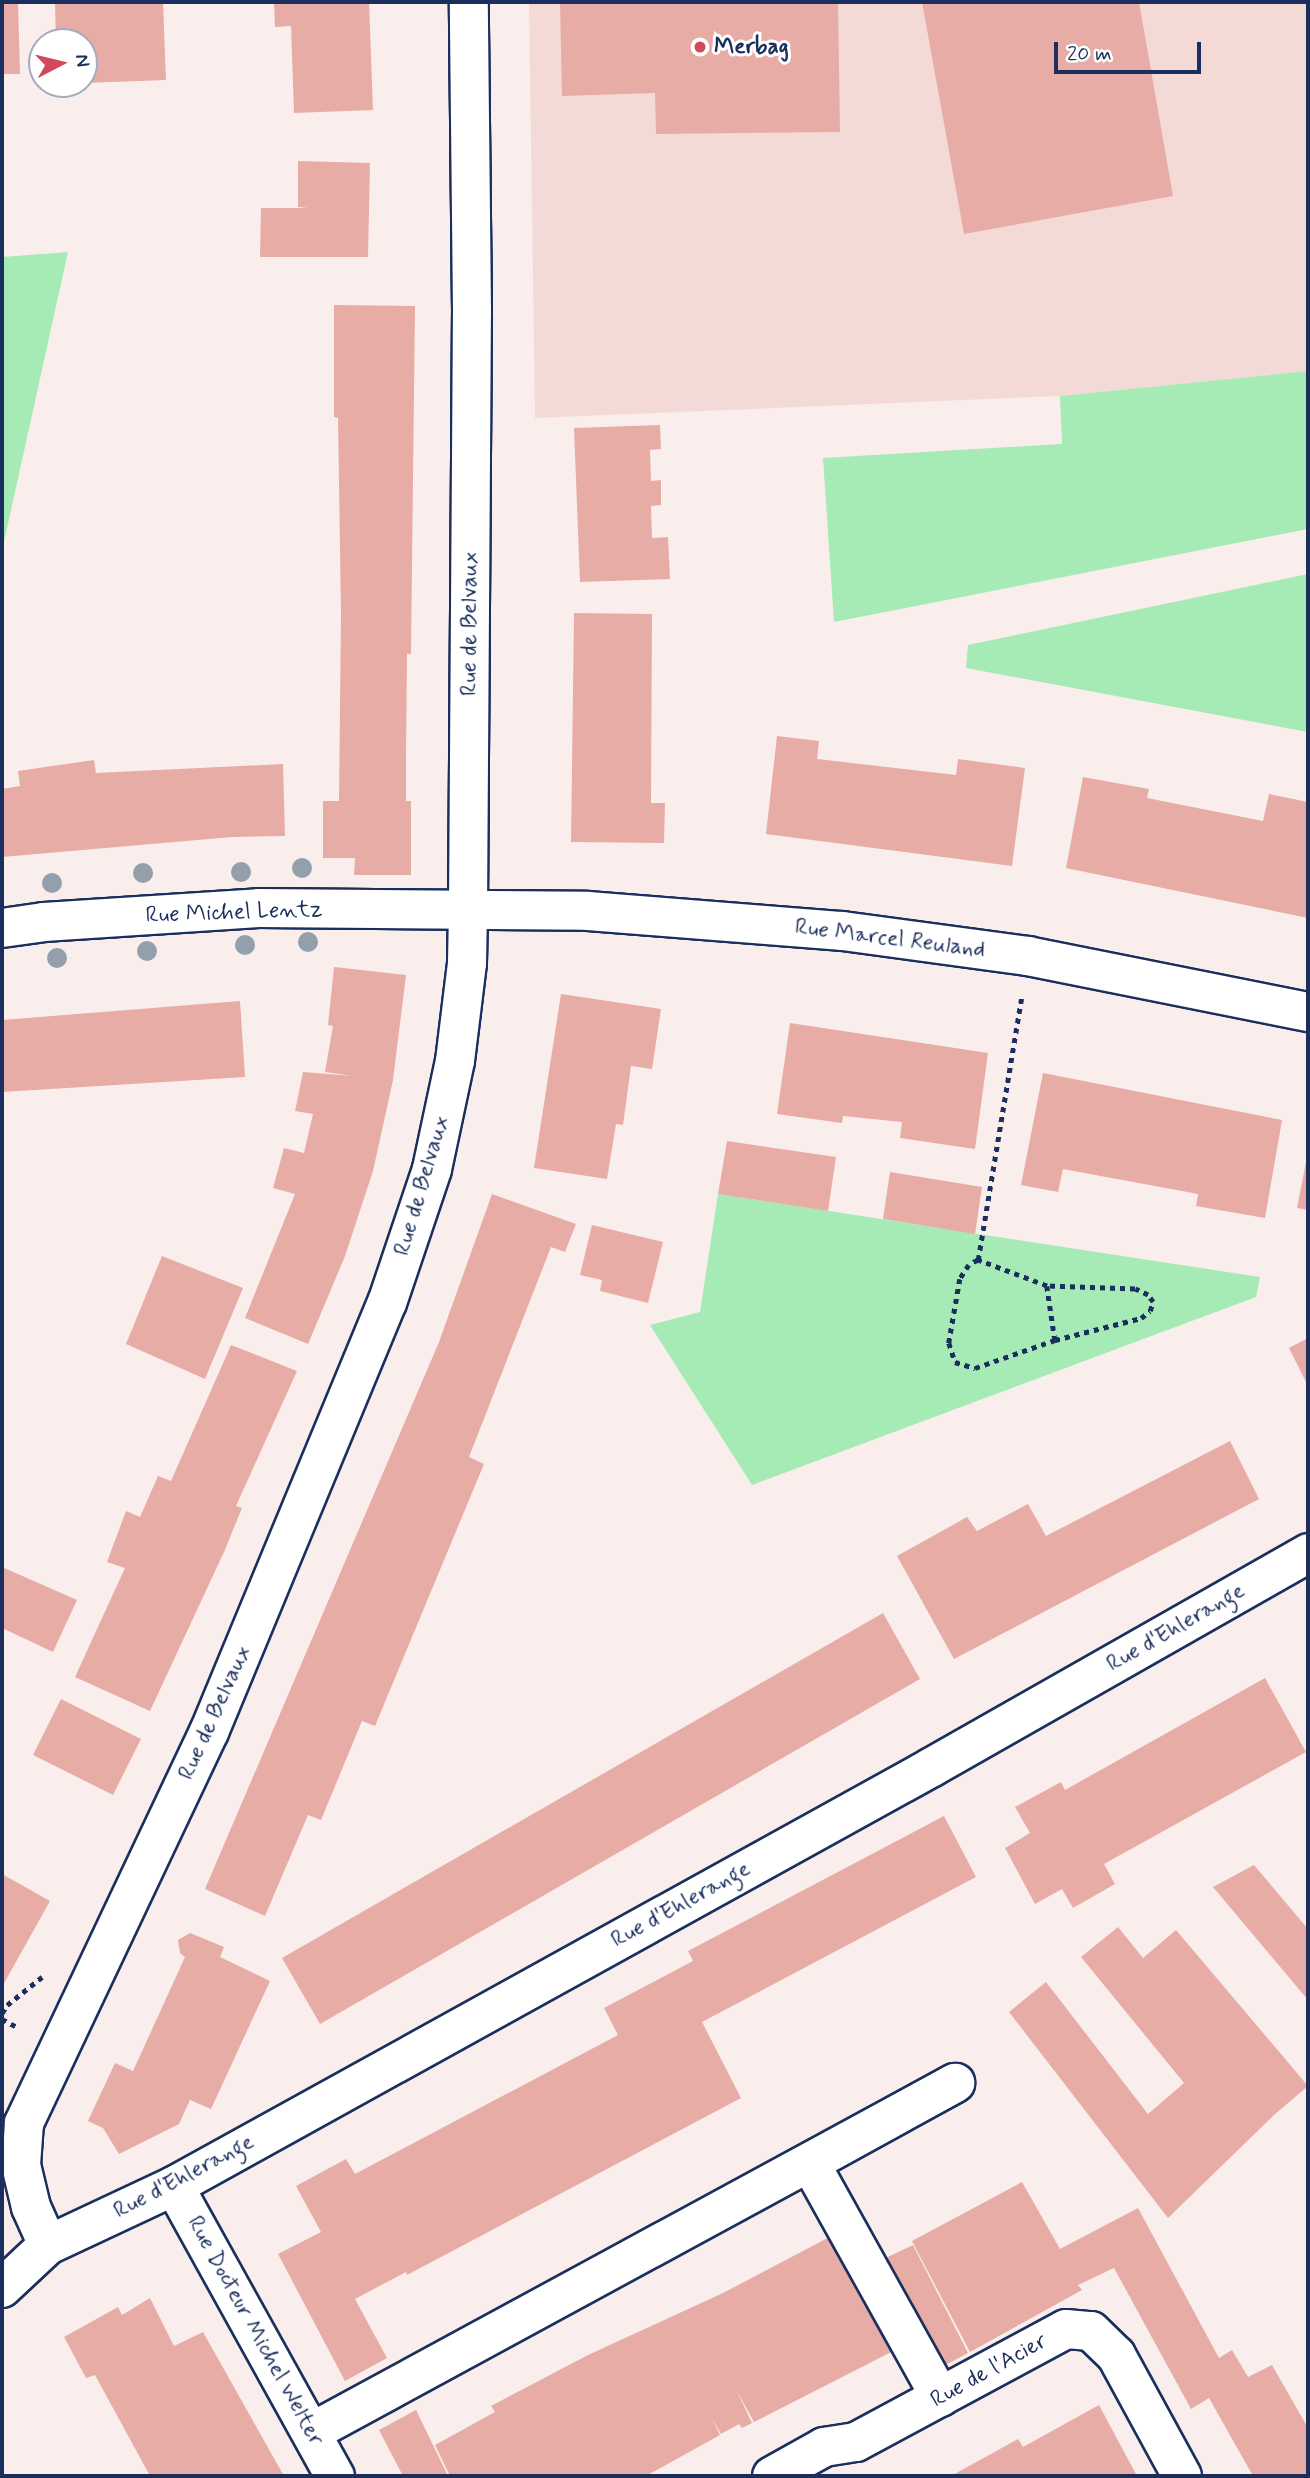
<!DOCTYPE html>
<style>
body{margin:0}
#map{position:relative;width:1310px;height:2478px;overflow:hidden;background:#faeeed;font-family:Mynerve,sans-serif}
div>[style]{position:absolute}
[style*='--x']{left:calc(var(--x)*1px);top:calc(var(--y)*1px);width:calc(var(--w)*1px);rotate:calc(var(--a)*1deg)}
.built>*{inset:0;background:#f4dad7}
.green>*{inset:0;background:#a6eab5}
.building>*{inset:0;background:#e6aca5}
.path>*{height:4.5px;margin-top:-2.25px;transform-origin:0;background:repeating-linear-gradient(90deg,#1b2f5e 0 5px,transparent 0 10px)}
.roads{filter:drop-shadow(2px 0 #1b2f5e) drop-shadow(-2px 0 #1b2f5e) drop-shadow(0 2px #1b2f5e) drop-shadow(0 -2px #1b2f5e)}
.street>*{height:38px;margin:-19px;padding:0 19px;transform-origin:19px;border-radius:19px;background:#fff}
.secondary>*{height:38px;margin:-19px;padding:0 19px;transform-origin:19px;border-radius:19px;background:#fff}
.trees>*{width:20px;height:20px;margin:-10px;border-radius:50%;background:#939faa}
.dots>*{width:19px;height:19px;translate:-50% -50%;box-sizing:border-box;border:4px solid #fff;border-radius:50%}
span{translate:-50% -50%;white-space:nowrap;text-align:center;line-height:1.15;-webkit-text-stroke:6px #fff;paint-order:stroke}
.poi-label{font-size:23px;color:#1b2f5e;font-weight:700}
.left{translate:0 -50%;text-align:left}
.street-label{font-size:23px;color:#1b2f5e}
.frame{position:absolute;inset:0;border:4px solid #1b2f5e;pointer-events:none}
.north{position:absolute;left:28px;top:28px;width:70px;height:70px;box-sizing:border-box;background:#fff;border:2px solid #a4acbf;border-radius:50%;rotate:83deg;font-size:19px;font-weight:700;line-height:28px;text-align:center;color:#1b2f5e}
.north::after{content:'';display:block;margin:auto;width:24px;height:32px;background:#d1495b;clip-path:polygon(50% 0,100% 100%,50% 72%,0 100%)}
.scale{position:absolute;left:1054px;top:42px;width:147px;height:32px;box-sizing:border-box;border:4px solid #1b2f5e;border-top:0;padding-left:9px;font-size:21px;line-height:24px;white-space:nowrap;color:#1b2f5e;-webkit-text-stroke:5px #fff;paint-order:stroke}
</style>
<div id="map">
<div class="built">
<div style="clip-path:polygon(529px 2px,1308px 2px,1308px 371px,1060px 396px,535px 418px)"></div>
</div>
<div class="green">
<div style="clip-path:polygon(68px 252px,2px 551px,2px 257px)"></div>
<div style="clip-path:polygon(1308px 371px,1308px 529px,834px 622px,823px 458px,1062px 444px,1060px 396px)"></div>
<div style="clip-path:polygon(1308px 574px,1308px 732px,966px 668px,968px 645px)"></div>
<div style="clip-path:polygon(718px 1194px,1260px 1277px,1256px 1297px,752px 1485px,650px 1325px,700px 1312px)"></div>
</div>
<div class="building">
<div style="clip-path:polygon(2px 2px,18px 2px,20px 74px,2px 74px)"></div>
<div style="clip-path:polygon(55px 2px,163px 2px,166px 80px,84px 83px,84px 42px,56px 42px)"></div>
<div style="clip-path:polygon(274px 2px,369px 2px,373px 110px,294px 113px,291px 26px,275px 27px)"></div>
<div style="clip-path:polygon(560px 2px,838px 2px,840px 132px,656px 134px,655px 93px,562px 96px)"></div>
<div style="clip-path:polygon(922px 2px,1139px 2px,1173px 196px,964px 234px)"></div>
<div style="clip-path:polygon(298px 161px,370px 163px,368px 257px,260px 257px,261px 208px,308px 208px,298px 207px)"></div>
<div style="clip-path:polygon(334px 305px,415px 306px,411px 654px,407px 654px,406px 756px,406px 801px,411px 801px,411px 875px,354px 875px,355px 858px,323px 858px,323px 801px,339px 801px,341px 614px,338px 418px,334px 417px)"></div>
<div style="clip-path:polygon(660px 425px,661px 449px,650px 450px,651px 481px,661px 480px,661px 505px,651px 506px,652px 538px,668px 537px,670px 579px,580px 582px,574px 428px)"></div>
<div style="clip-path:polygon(574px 613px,652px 614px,651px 803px,665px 803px,664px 843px,571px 842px)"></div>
<div style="clip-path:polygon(777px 736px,819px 741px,817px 759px,956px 775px,958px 759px,1025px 768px,1012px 866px,766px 834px)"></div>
<div style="clip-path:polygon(94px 760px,96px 773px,283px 764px,285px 836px,232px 837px,2px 857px,2px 789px,20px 786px,18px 771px)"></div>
<div style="clip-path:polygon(1083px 777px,1149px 789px,1147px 798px,1263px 821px,1269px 794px,1308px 802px,1308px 918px,1066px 868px)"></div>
<div style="clip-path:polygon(334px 967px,406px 975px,393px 1080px,373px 1171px,345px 1256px,308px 1344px,245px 1318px,295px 1194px,273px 1188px,284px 1148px,304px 1153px,313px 1114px,295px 1111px,303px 1072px,353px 1076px,325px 1072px,333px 1026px,328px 1025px)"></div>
<div style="clip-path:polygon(561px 994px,661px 1009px,652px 1069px,631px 1066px,623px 1125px,616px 1124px,607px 1179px,534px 1168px)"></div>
<div style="clip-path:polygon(240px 1001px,245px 1077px,2px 1092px,2px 1020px)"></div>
<div style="clip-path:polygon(790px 1023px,988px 1053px,975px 1149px,900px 1138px,902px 1122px,843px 1116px,842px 1123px,777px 1114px)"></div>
<div style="clip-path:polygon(1043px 1073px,1282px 1120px,1265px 1218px,1196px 1206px,1198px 1194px,1063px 1169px,1058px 1192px,1021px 1185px)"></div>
<div style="clip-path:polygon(727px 1141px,836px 1157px,828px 1211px,718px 1194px)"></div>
<div style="clip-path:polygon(1307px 1157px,1308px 1157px,1308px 1210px,1297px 1208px)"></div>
<div style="clip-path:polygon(890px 1172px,982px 1187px,975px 1234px,883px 1219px)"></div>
<div style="clip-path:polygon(492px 1194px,576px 1224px,565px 1252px,551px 1247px,469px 1457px,484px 1464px,375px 1726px,362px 1721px,321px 1820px,308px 1815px,265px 1916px,205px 1889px,439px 1342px)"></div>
<div style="clip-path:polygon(592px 1225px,663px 1242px,648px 1303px,600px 1291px,602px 1280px,580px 1275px)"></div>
<div style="clip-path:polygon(162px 1256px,243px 1288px,205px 1379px,126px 1344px)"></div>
<div style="clip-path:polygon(1308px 1338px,1308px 1386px,1289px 1348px)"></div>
<div style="clip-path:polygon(231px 1345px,297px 1371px,236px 1506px,242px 1508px,224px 1552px,150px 1711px,75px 1677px,125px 1568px,107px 1562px,126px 1511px,140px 1517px,158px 1476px,171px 1481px)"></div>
<div style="clip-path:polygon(1230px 1441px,1259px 1499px,954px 1659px,897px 1556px,967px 1517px,977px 1531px,1028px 1504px,1046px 1536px)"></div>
<div style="clip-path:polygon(2px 1567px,77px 1600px,53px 1652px,2px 1628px)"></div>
<div style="clip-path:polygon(883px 1613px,920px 1679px,320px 2024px,282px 1958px)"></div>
<div style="clip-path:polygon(1265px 1678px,1306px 1752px,1104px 1864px,1115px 1884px,1073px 1908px,1062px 1889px,1035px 1904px,1005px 1848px,1030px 1833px,1015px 1807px,1061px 1782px,1065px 1790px)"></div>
<div style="clip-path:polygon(61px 1699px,141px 1739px,113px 1795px,33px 1755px)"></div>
<div style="clip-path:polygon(944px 1816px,976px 1877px,702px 2022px,741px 2098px,407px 2275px,406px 2272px,355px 2299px,387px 2358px,345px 2381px,278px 2254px,321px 2232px,296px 2186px,346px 2159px,355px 2174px,618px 2035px,604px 2008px,693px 1961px,688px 1951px)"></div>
<div style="clip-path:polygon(1254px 1865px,1308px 1929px,1308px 2000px,1213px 1887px)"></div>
<div style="clip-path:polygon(2px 1874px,50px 1901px,2px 1987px)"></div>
<div style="clip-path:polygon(1118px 1927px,1143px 1958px,1176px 1930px,1308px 2086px,1274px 2115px,1168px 2218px,1009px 2012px,1046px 1982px,1148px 2114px,1184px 2083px,1081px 1957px)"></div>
<div style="clip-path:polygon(190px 1933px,224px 1947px,220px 1957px,270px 1981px,211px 2109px,190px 2100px,179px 2124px,119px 2154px,103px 2128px,88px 2121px,115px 2063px,133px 2071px,185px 1957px,180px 1953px,178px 1940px)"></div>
<div style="clip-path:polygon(1022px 2182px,1060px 2249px,1138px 2208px,1219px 2358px,1232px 2350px,1248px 2377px,1272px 2365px,1308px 2428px,1308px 2476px,1253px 2476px,1209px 2398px,1191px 2409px,1114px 2268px,1078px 2285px,1082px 2290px,970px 2352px,912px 2241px)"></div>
<div style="clip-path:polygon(839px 2232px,901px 2347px,754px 2422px,736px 2389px,752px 2423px,742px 2428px,739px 2424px,721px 2434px,712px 2418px,720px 2435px,646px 2476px,450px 2476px,435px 2445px,495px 2412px,491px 2406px,588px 2355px,723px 2293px)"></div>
<div style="clip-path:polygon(913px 2245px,968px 2353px,931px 2373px,873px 2264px)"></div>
<div style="clip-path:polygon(150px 2298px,174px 2346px,203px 2332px,284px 2476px,150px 2476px,95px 2375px,86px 2378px,64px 2337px,118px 2307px,122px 2315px)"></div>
<div style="clip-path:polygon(1099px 2405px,1137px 2476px,951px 2476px,1018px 2439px,1023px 2447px)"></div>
<div style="clip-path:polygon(416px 2410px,448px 2476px,403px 2476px,379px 2430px)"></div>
</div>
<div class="path">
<div style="--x:978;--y:1260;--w:10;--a:151"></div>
<div style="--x:969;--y:1265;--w:17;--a:123"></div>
<div style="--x:960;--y:1279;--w:65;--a:99.8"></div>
<div style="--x:949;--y:1343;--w:20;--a:72"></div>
<div style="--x:955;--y:1362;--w:21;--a:17"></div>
<div style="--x:975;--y:1368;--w:85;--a:-19.3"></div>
<div style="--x:1055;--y:1340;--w:89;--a:-14.3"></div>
<div style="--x:1141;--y:1318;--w:11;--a:-38"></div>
<div style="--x:1150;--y:1311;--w:9;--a:-72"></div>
<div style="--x:1153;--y:1302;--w:9;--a:-126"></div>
<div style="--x:1148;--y:1295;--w:14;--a:-155"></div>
<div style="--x:1135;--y:1289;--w:88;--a:-178"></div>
<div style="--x:1047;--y:1286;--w:74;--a:-159.4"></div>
<div style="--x:978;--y:1260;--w:265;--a:-80.6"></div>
<div style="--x:1047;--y:1286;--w:55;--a:81.6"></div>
<div style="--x:2;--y:2013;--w:9;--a:-58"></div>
<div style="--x:7;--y:2005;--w:45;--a:-38.7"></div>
<div style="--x:2;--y:2019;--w:19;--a:28"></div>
</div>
<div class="roads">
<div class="street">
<div style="--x:2;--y:928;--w:42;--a:-8.1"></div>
<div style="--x:44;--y:922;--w:215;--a:-3.7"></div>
<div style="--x:259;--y:908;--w:329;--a:0.5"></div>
<div style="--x:588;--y:911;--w:256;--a:4.5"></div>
<div style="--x:843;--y:931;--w:187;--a:7.7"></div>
<div style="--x:1028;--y:956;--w:286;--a:11.3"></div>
<div style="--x:174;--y:2186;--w:332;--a:61"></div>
<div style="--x:48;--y:2245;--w:139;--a:-25.1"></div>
<div style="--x:174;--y:2186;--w:866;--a:-28.93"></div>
<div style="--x:932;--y:1767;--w:433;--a:-29.6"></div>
<div style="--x:312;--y:2432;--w:732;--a:-28.49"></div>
<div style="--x:955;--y:2083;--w:166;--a:151.1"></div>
<div style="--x:810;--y:2163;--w:268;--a:60.9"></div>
<div style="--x:772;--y:2476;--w:60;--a:-29.1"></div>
<div style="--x:824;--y:2447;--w:32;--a:-9"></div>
<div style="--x:856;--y:2442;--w:238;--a:-28.3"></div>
<div style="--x:1066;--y:2329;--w:25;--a:5"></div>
<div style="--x:1091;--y:2331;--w:35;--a:44"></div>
<div style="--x:1116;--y:2355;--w:138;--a:61.4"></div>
</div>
<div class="secondary">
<div style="--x:48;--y:2245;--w:42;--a:-114.1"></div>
<div style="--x:31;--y:2207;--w:43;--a:-103.4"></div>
<div style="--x:21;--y:2165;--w:42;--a:-85.9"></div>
<div style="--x:24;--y:2123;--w:433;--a:-64.7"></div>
<div style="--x:209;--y:1732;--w:464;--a:-67.5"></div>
<div style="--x:387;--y:1303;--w:141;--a:-71.4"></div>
<div style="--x:432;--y:1169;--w:110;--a:-78"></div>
<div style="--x:455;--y:1061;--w:99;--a:-83"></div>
<div style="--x:467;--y:963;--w:53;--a:-88.9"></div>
<div style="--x:468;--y:910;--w:599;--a:-89.62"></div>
<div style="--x:472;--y:311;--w:309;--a:-90.6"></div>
<div style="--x:2;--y:2288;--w:63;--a:-43.1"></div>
</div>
</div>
<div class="trees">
<div style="left:302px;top:868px"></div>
<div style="left:241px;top:872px"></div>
<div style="left:143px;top:873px"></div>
<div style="left:52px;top:883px"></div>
<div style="left:308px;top:942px"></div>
<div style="left:245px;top:945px"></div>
<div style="left:147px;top:951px"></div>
<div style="left:57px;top:958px"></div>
</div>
<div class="dots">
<div style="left:700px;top:47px;background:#d1495b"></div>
</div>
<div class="poi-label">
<span class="left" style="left:714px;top:47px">Merbag</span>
</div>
<div class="street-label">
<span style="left:470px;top:624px;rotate:-90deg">Rue de Belvaux</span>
<span style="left:234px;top:913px;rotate:-2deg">Rue Michel Lentz</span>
<span style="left:890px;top:939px;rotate:7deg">Rue Marcel Reuland</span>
<span style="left:422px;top:1186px;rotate:-74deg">Rue de Belvaux</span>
<span style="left:1176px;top:1628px;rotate:-30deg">Rue d'Ehlerange</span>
<span style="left:215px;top:1713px;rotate:-66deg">Rue de Belvaux</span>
<span style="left:681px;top:1905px;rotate:-29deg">Rue d'Ehlerange</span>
<span style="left:184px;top:2177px;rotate:-28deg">Rue d'Ehlerange</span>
<span style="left:255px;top:2331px;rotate:61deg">Rue Docteur Michel Welter</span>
<span style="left:989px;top:2371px;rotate:-29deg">Rue de l'Acier</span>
</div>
<div class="frame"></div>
<div class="north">N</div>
<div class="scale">20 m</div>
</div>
